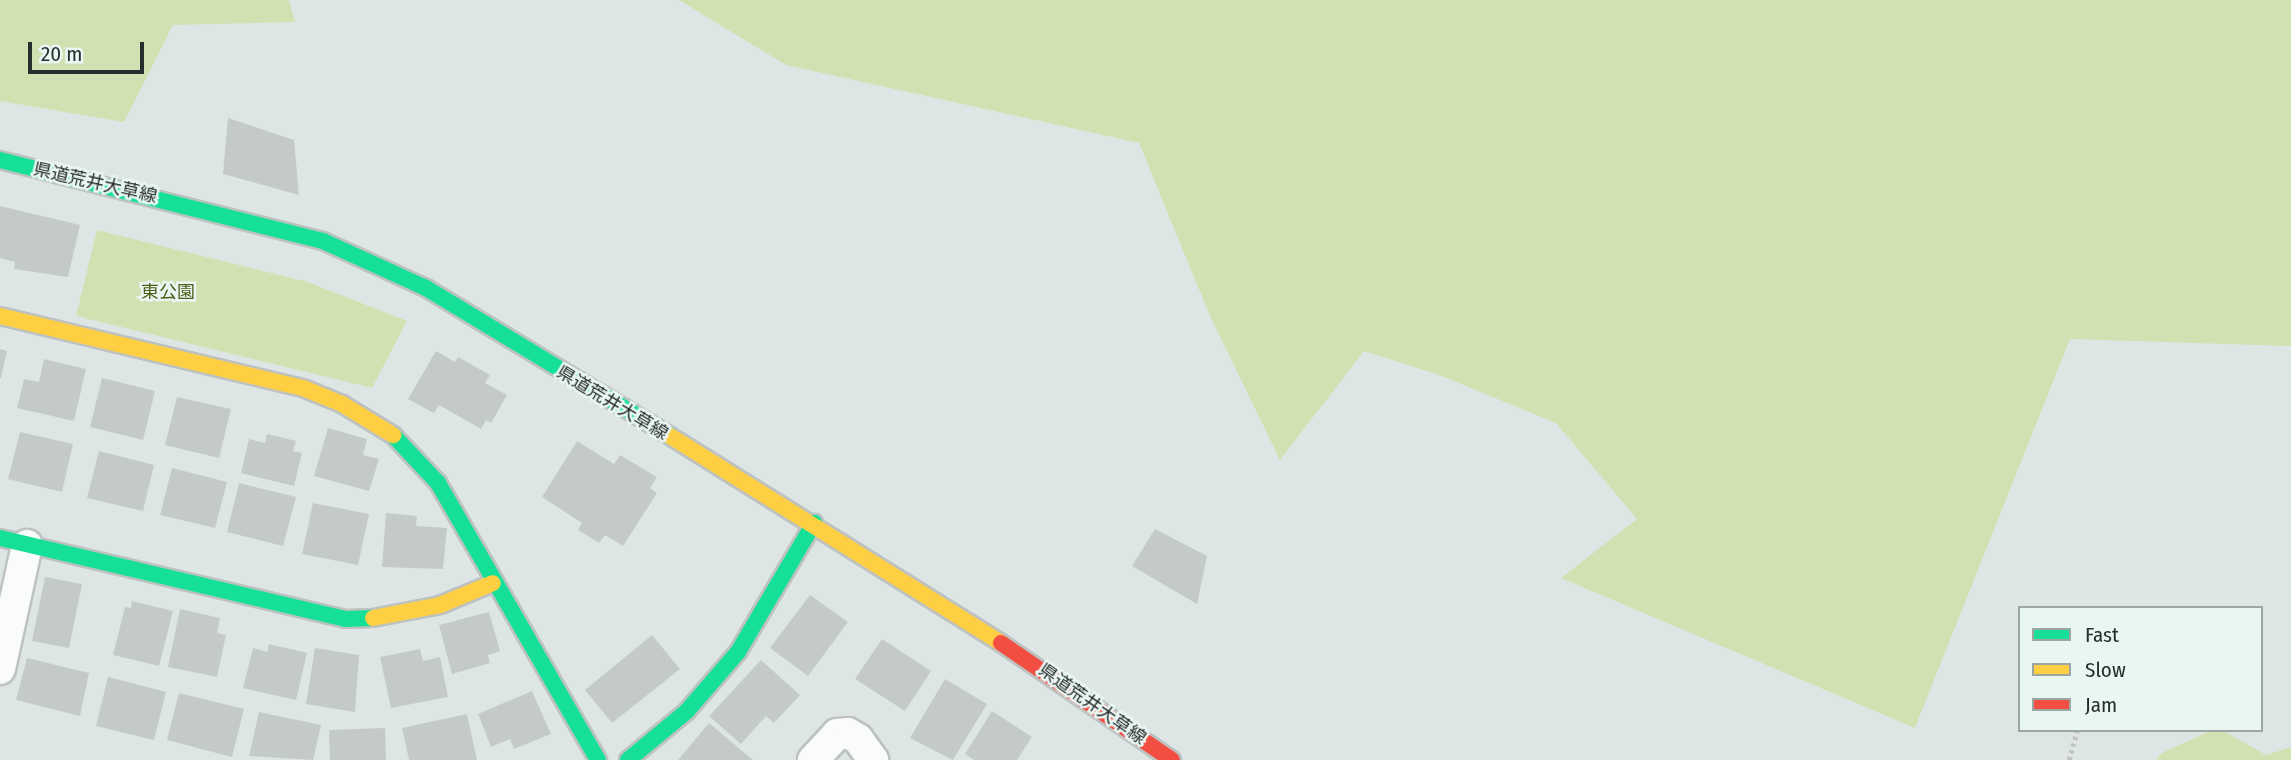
<!DOCTYPE html>
<meta charset="utf-8">
<style>
body{margin:0}
#map{position:relative;width:2291px;height:760px;overflow:hidden;background:#dee6e5;font-family:"Fira Sans Condensed","Noto Sans JP",sans-serif}
div>[style]{position:absolute}
[style*='--x']{left:calc(var(--x)*1px);top:calc(var(--y)*1px);width:calc(var(--w)*1px);rotate:calc(var(--a)*1deg)}
.green>*{inset:0;background:#d2e1b2}
.building>*{inset:0;background:#c4caca}
.path>*{height:4.5px;margin-top:-2.25px;transform-origin:0;background:repeating-linear-gradient(90deg,#c2c4c3 0 3.5px,transparent 0 7px)}
.roads{filter:drop-shadow(2px 0 #bdc2c1) drop-shadow(-2px 0 #bdc2c1) drop-shadow(0 2px #bdc2c1) drop-shadow(0 -2px #bdc2c1)}
.street>*{height:30px;margin:-15px;padding:0 15px;transform-origin:15px;border-radius:15px;background:#fafbfb}
.fast>*{height:16px;margin:-8px;padding:0 8px;transform-origin:8px;border-radius:8px;background:#16e098}
.slow>*{height:16px;margin:-8px;padding:0 8px;transform-origin:8px;border-radius:8px;background:#ffcf43}
.jam>*{height:16px;margin:-8px;padding:0 8px;transform-origin:8px;border-radius:8px;background:#f24e42}
span{translate:-50% -50%;white-space:nowrap;text-align:center;line-height:1.15;-webkit-text-stroke:5px #e9f7f4;paint-order:stroke}
.street-label{font-size:18px;color:#282e2d}
.park-label{font-size:18px;color:#4f5d15}
.legend{position:absolute;left:2018px;top:606px;width:245px;height:126px;box-sizing:border-box;background:#e9f7f4;border:2px solid #9ca7a4;margin:0;padding:9px 12px;list-style:none;font-size:21px;color:#282e2d}
.legend li{display:flex;align-items:center;gap:14px;height:35px}
.legend b{width:35px;border:2px solid #9ca7a4}
.scale{position:absolute;left:28px;top:42px;width:116px;height:32px;box-sizing:border-box;border:4px solid #282e2d;border-top:0;padding-left:9px;font-size:21px;line-height:24px;white-space:nowrap;color:#282e2d;-webkit-text-stroke:5px #e9f7f4;paint-order:stroke}
</style>
<div id="map">
<div class="green">
<div style="clip-path:polygon(0 0,289px 0,295px 22px,173px 25px,124px 122px,0 101px)"></div>
<div style="clip-path:polygon(679px 0,2291px 0,2291px 346px,2070px 339px,1915px 728px,1561px 578px,1637px 519px,1556px 423px,1439px 375px,1364px 351px,1280px 460px,1210px 316px,1139px 143px,786px 65px)"></div>
<div style="clip-path:polygon(97px 230px,308px 282px,407px 321px,372px 388px,76px 316px)"></div>
<div style="clip-path:polygon(2212px 730px,2222px 730px,2266px 755px,2291px 747px,2291px 760px,2156px 760px,2162px 753px)"></div>
</div>
<div class="building">
<div style="clip-path:polygon(228px 118px,294px 140px,299px 195px,223px 174px)"></div>
<div style="clip-path:polygon(0 206px,80px 225px,68px 277px,14px 269px,15px 262px,0 258px)"></div>
<div style="clip-path:polygon(0 349px,7px 351px,1px 378px,0 378px)"></div>
<div style="clip-path:polygon(436px 351px,455px 362px,458px 357px,490px 375px,485px 383px,507px 395px,491px 423px,486px 420px,481px 429px,439px 405px,434px 413px,408px 399px)"></div>
<div style="clip-path:polygon(44px 359px,86px 369px,74px 421px,17px 408px,24px 379px,39px 382px)"></div>
<div style="clip-path:polygon(102px 378px,155px 391px,143px 440px,90px 427px)"></div>
<div style="clip-path:polygon(177px 397px,231px 409px,219px 458px,165px 445px)"></div>
<div style="clip-path:polygon(328px 428px,367px 439px,363px 455px,379px 459px,369px 491px,314px 476px)"></div>
<div style="clip-path:polygon(20px 432px,73px 444px,62px 492px,8px 479px)"></div>
<div style="clip-path:polygon(267px 434px,296px 441px,293px 451px,302px 453px,294px 486px,241px 473px,249px 439px,265px 443px)"></div>
<div style="clip-path:polygon(577px 441px,614px 464px,620px 455px,657px 477px,650px 488px,657px 493px,623px 546px,605px 535px,599px 543px,578px 530px,582px 523px,542px 497px)"></div>
<div style="clip-path:polygon(99px 451px,154px 465px,143px 511px,87px 498px)"></div>
<div style="clip-path:polygon(172px 468px,227px 482px,215px 528px,160px 515px)"></div>
<div style="clip-path:polygon(239px 483px,296px 497px,283px 546px,227px 532px)"></div>
<div style="clip-path:polygon(313px 503px,369px 514px,358px 565px,302px 554px)"></div>
<div style="clip-path:polygon(386px 513px,417px 516px,416px 526px,447px 528px,443px 569px,382px 567px)"></div>
<div style="clip-path:polygon(1155px 529px,1207px 556px,1197px 604px,1132px 566px)"></div>
<div style="clip-path:polygon(45px 577px,82px 584px,69px 648px,32px 641px)"></div>
<div style="clip-path:polygon(810px 595px,848px 622px,808px 676px,770px 648px)"></div>
<div style="clip-path:polygon(132px 601px,173px 611px,159px 666px,113px 655px,125px 607px,131px 608px)"></div>
<div style="clip-path:polygon(180px 609px,220px 618px,217px 633px,226px 635px,217px 677px,168px 667px)"></div>
<div style="clip-path:polygon(489px 612px,500px 651px,488px 655px,490px 663px,452px 674px,439px 625px)"></div>
<div style="clip-path:polygon(652px 635px,680px 669px,612px 723px,585px 690px)"></div>
<div style="clip-path:polygon(882px 639px,931px 671px,905px 711px,855px 679px)"></div>
<div style="clip-path:polygon(269px 644px,307px 653px,296px 700px,243px 688px,253px 648px,267px 652px)"></div>
<div style="clip-path:polygon(315px 648px,359px 655px,355px 712px,306px 704px)"></div>
<div style="clip-path:polygon(420px 649px,423px 661px,440px 657px,448px 697px,391px 708px,380px 657px)"></div>
<div style="clip-path:polygon(27px 658px,89px 673px,80px 716px,16px 700px)"></div>
<div style="clip-path:polygon(761px 660px,800px 695px,774px 723px,766px 716px,741px 744px,709px 716px)"></div>
<div style="clip-path:polygon(108px 677px,166px 692px,154px 740px,96px 726px)"></div>
<div style="clip-path:polygon(945px 679px,987px 704px,953px 760px,910px 738px)"></div>
<div style="clip-path:polygon(532px 691px,551px 734px,514px 749px,510px 739px,491px 747px,478px 714px)"></div>
<div style="clip-path:polygon(179px 693px,244px 709px,232px 757px,167px 740px)"></div>
<div style="clip-path:polygon(992px 711px,1032px 737px,1017px 760px,974px 760px,965px 754px)"></div>
<div style="clip-path:polygon(259px 712px,321px 725px,313px 760px,249px 756px)"></div>
<div style="clip-path:polygon(467px 714px,477px 760px,409px 760px,402px 728px)"></div>
<div style="clip-path:polygon(709px 723px,753px 760px,678px 760px)"></div>
<div style="clip-path:polygon(385px 728px,386px 760px,330px 760px,329px 730px)"></div>
</div>
<div class="path">
<div style="--x:2261;--y:670;--w:1;--a:0"></div>
<div style="--x:2069;--y:760;--w:31;--a:-75"></div>
</div>
<div class="roads">
<div class="street">
<div style="--x:0;--y:669;--w:127;--a:-77.7"></div>
<div style="--x:813;--y:760;--w:35;--a:-47"></div>
<div style="--x:837;--y:734;--w:11;--a:-5"></div>
<div style="--x:848;--y:733;--w:12;--a:31"></div>
<div style="--x:858;--y:739;--w:26;--a:54"></div>
</div>
<div class="fast">
<div style="--x:0;--y:160;--w:333;--a:14.1"></div>
<div style="--x:323;--y:241;--w:113;--a:24.5"></div>
<div style="--x:426;--y:288;--w:285;--a:31.2"></div>
<div style="--x:393;--y:435;--w:66;--a:46.8"></div>
<div style="--x:438;--y:483;--w:320;--a:60"></div>
<div style="--x:0;--y:538;--w:355;--a:13.2"></div>
<div style="--x:346;--y:619;--w:27;--a:-2"></div>
<div style="--x:628;--y:760;--w:77;--a:-39.7"></div>
<div style="--x:687;--y:711;--w:78;--a:-49.2"></div>
<div style="--x:738;--y:652;--w:150;--a:-59.5"></div>
</div>
<div class="slow">
<div style="--x:0;--y:316;--w:311;--a:13.4"></div>
<div style="--x:303;--y:388;--w:42;--a:22.3"></div>
<div style="--x:342;--y:404;--w:60;--a:31.3"></div>
<div style="--x:670;--y:436;--w:390;--a:32"></div>
<div style="--x:373;--y:618;--w:68;--a:-11"></div>
<div style="--x:440;--y:605;--w:57;--a:-22.5"></div>
</div>
<div class="jam">
<div style="--x:1001;--y:643;--w:207;--a:34.4"></div>
</div>
</div>
<div class="street-label">
<span style="left:95px;top:183px;rotate:13deg">県道荒井大草線</span>
<span style="left:612px;top:403px;rotate:31deg">県道荒井大草線</span>
<span style="left:1092px;top:704px;rotate:35deg">県道荒井大草線</span>
</div>
<div class="park-label">
<span style="left:168px;top:292px">東公園</span>
</div>
<ul class="legend">
<li><b style="height:9px;background:#16e098"></b>Fast</li>
<li><b style="height:9px;background:#ffcf43"></b>Slow</li>
<li><b style="height:9px;background:#f24e42"></b>Jam</li>
</ul>
<div class="scale">20 m</div>
</div>
